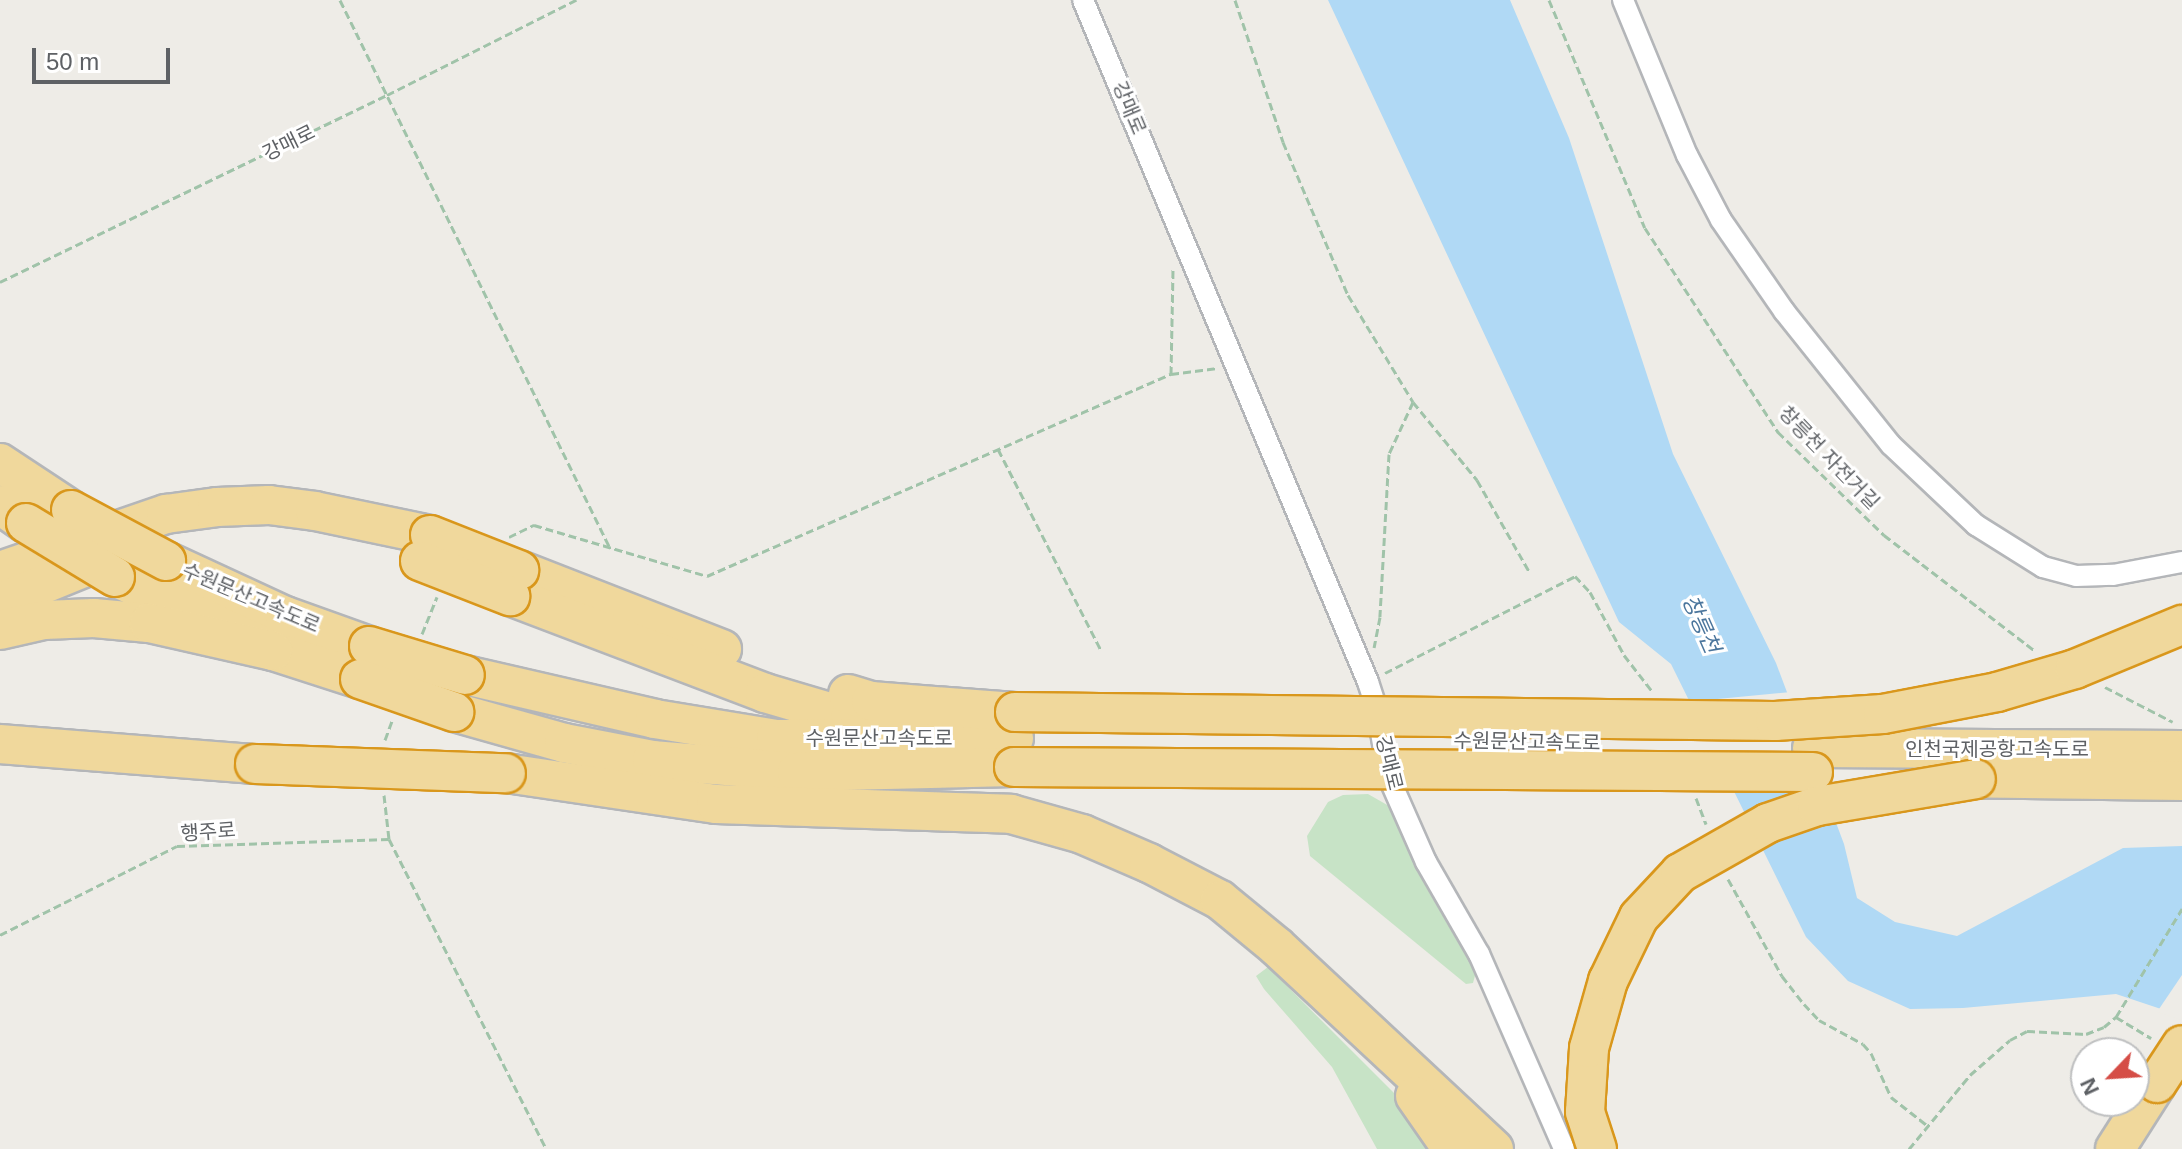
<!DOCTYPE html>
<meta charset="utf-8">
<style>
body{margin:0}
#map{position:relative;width:2182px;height:1149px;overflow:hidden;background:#eeece7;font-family:Arial,"Noto Sans KR",sans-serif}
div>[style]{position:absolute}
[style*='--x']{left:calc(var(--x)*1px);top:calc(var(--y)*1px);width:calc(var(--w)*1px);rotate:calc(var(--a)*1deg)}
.green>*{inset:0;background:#c7e3c6}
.water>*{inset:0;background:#b0d9f5}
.pier>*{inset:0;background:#eeece7}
.path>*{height:3px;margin-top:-1.5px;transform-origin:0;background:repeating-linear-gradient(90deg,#a0c3a9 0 8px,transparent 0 12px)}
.roads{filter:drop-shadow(2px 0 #b4b6b9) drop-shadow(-2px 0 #b4b6b9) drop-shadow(0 2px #b4b6b9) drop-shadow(0 -2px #b4b6b9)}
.street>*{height:20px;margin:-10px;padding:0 10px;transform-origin:10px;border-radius:10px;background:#fff}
.highway>*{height:38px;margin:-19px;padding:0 19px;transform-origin:19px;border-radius:19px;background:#f0d89c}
.bridges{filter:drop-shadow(2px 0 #d9971c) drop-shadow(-2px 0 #d9971c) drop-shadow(0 2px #d9971c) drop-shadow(0 -2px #d9971c)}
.highway-bridge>*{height:38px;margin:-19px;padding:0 19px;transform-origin:19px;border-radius:19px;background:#f0d89c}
span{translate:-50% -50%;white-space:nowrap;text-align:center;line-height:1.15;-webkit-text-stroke:6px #fff;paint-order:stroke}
.street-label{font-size:20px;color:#5e6165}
.water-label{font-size:22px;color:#4b769d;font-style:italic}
.north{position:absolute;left:2070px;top:1037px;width:80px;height:80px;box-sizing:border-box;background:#fff;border:2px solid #bfc0c1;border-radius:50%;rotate:245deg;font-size:22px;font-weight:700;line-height:32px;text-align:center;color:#5e6165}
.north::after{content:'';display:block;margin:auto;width:28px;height:36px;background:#d54d46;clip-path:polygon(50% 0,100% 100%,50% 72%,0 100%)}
.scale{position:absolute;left:32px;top:48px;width:138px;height:36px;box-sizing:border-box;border:4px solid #5e6165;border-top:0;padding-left:10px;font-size:24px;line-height:28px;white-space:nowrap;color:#5e6165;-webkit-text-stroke:6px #fff;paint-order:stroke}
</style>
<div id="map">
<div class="green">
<div style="clip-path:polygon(1368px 794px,1389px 806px,1401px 824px,1443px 914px,1472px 962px,1476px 972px,1473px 983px,1466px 984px,1310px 856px,1307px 836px,1328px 802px,1343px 795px)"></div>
<div style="clip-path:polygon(1268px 967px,1404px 1103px,1438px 1149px,1377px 1149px,1332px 1067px,1264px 989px,1256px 976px)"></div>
</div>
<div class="water">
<div style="clip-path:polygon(1328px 0,1510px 0,1569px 138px,1673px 454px,1776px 663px,1844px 844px,1857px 898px,1895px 922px,1957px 936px,2123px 848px,2182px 846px,2182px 1016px,2116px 994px,1963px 1008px,1910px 1009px,1848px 981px,1806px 937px,1671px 664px,1619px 622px)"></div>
</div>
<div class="pier">
<div style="clip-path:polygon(1791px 692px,1838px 815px,1815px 788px,1729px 787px,1686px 702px)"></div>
<div style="clip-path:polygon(2182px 975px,2182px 1020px,2157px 1012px)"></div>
</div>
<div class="path">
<div style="--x:340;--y:0;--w:611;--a:63.77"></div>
<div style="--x:1235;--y:0;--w:150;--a:71.3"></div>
<div style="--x:1283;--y:142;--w:166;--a:67"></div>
<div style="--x:1348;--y:295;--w:125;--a:58.7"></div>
<div style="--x:1413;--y:402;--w:57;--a:114.8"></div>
<div style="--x:1389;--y:454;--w:163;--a:93.2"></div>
<div style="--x:1380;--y:617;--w:31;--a:101"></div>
<div style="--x:1549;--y:0;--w:247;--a:67.2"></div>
<div style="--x:1645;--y:228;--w:244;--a:56.9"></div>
<div style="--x:1778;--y:432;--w:148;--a:44.2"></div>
<div style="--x:1884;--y:535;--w:189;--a:37.5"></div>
<div style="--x:0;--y:282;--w:430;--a:-25.8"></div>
<div style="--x:387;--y:95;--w:212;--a:-26.7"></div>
<div style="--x:1171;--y:374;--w:105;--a:-88.9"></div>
<div style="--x:1413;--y:402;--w:101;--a:50.6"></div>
<div style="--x:1477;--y:480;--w:105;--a:60.3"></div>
<div style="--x:998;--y:449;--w:226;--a:62.9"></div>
<div style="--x:509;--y:537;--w:28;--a:-26"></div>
<div style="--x:534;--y:525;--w:180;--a:16.4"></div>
<div style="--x:707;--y:576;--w:506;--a:-23.53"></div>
<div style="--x:1171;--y:374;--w:47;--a:-7.3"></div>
<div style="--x:422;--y:634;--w:40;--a:-68"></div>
<div style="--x:1385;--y:673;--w:213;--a:-27"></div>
<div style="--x:1575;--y:576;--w:22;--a:47"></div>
<div style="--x:1590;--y:592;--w:72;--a:61.6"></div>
<div style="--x:1624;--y:655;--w:46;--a:52.1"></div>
<div style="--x:2105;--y:687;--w:76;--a:27.2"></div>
<div style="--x:385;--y:740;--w:20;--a:-70"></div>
<div style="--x:384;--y:795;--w:44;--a:83.5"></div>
<div style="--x:389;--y:839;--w:347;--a:63.1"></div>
<div style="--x:1696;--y:798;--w:28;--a:69"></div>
<div style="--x:1728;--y:879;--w:111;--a:60.9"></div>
<div style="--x:1782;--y:976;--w:36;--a:52"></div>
<div style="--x:1804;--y:1004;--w:22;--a:47"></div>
<div style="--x:1819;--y:1020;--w:50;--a:28.6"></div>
<div style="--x:1863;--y:1044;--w:12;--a:48"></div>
<div style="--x:1871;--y:1053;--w:48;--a:65.6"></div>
<div style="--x:1891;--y:1097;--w:47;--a:38.1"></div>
<div style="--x:0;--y:935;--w:198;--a:-26.7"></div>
<div style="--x:177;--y:846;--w:212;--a:-1.9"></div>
<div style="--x:2116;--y:1017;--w:41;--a:31"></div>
<div style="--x:1909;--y:1149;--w:96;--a:-50.5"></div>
<div style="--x:1970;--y:1075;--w:53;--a:-41.2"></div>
<div style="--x:2010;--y:1040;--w:19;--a:-28"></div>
<div style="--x:2027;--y:1031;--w:59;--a:2.9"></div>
<div style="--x:2086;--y:1034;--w:19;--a:-21"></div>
<div style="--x:2104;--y:1027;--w:16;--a:-40"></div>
<div style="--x:2116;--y:1017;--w:127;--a:-58.6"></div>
</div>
<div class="roads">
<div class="street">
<div style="--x:1083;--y:0;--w:739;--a:67.32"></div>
<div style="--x:1368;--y:682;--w:29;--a:72"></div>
<div style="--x:1377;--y:710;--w:69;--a:80"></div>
<div style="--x:1389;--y:778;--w:92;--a:66.2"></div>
<div style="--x:1426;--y:862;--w:106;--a:60.1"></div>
<div style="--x:1479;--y:954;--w:213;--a:66.4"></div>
<div style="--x:1623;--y:0;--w:168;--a:67.6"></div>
<div style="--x:1687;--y:155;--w:73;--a:62.4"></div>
<div style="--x:1721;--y:220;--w:111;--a:55.3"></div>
<div style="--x:1784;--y:311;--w:171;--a:51.4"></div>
<div style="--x:1891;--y:445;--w:117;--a:43.3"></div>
<div style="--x:1976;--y:525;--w:79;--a:32.1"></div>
<div style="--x:2043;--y:567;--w:34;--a:15"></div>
<div style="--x:2076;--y:576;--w:37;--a:-2"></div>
<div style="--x:2113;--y:575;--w:70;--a:-10.7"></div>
</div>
<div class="highway">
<div style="--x:0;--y:463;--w:85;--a:33.5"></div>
<div style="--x:0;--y:505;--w:32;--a:35"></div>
<div style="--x:166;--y:561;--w:131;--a:24.8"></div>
<div style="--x:285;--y:616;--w:89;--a:19.7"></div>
<div style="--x:519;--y:570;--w:218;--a:21.3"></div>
<div style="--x:0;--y:571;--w:176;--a:-19"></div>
<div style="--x:166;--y:514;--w:51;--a:-7.8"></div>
<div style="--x:217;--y:507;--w:52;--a:-2.2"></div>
<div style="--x:269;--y:505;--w:46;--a:7.4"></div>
<div style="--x:315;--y:511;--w:117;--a:11.8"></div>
<div style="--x:115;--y:577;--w:174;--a:25.1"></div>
<div style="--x:273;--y:651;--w:91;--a:17.8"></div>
<div style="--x:510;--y:596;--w:273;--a:20.8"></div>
<div style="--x:765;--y:693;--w:89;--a:16.4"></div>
<div style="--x:850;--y:718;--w:30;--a:6"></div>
<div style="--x:0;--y:602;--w:130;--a:-22.2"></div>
<div style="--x:0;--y:630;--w:45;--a:-12.8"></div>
<div style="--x:44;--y:620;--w:50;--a:-2.3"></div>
<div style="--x:94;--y:618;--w:55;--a:5.2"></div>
<div style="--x:149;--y:623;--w:127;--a:12.7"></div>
<div style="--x:465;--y:675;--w:195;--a:13"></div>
<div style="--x:655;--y:719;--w:123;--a:9.4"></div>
<div style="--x:776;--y:739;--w:238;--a:-0.2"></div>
<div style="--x:848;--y:694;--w:24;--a:17"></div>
<div style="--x:871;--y:701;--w:144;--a:4.4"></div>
<div style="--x:454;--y:712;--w:114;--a:15.7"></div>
<div style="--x:564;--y:743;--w:90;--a:10.9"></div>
<div style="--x:652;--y:760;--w:145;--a:4.7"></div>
<div style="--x:797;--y:772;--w:217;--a:-1.3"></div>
<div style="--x:0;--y:744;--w:256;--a:4.5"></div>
<div style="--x:1812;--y:748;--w:370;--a:0.3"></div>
<div style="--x:506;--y:773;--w:212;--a:8.4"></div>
<div style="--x:716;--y:804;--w:295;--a:1.9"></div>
<div style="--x:1011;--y:814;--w:74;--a:15.7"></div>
<div style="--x:1082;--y:834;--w:73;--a:23.4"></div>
<div style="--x:1149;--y:863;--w:80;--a:27.5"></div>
<div style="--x:1220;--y:900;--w:72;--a:39.4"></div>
<div style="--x:1276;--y:946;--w:298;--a:43"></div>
<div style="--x:1945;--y:778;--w:237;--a:0.7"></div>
<div style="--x:1415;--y:1096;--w:65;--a:55.1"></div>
<div style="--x:2115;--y:1149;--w:78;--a:-57.5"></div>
</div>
</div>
<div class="bridges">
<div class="highway-bridge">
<div style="--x:71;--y:510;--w:108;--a:28.2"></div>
<div style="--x:26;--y:523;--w:104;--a:31.2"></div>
<div style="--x:430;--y:535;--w:96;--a:21.5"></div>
<div style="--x:420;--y:561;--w:97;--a:21.3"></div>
<div style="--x:369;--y:646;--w:100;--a:16.8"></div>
<div style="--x:360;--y:679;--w:100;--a:19.3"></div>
<div style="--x:1015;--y:712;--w:760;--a:0.68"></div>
<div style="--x:1775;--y:721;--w:108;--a:-3.7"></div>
<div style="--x:1883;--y:714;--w:116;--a:-10.9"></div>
<div style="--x:1997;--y:692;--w:81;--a:-16.4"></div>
<div style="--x:2075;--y:669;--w:116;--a:-22.4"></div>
<div style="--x:255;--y:764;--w:251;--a:2.1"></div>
<div style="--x:1014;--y:767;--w:799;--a:0.36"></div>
<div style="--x:2157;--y:1083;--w:45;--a:-56.7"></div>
<div style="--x:1597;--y:1149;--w:39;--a:-108"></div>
<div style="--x:1585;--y:1112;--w:64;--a:-86.4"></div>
<div style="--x:1589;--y:1048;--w:70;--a:-74.2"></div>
<div style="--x:1608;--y:981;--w:71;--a:-64.2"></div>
<div style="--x:1639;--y:917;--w:60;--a:-47"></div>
<div style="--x:1680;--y:873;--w:101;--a:-29.6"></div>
<div style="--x:1768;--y:823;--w:52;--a:-19.1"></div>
<div style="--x:1817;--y:806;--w:161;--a:-9.6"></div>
</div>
</div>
<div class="street-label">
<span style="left:1129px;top:108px;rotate:67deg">강매로</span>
<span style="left:289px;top:143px;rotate:-26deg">강매로</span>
<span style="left:1829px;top:458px;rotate:46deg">창릉천 자전거길</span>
<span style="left:251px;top:598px;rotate:23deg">수원문산고속도로</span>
<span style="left:879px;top:738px">수원문산고속도로</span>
<span style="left:1527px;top:742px;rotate:1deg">수원문산고속도로</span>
<span style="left:1997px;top:749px">인천국제공항고속도로</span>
<span style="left:1389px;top:763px;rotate:76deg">강매로</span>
<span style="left:208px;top:832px;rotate:-4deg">행주로</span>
</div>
<div class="water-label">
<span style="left:1701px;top:624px;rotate:66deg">창릉천</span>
</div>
<div class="north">N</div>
<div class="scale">50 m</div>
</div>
